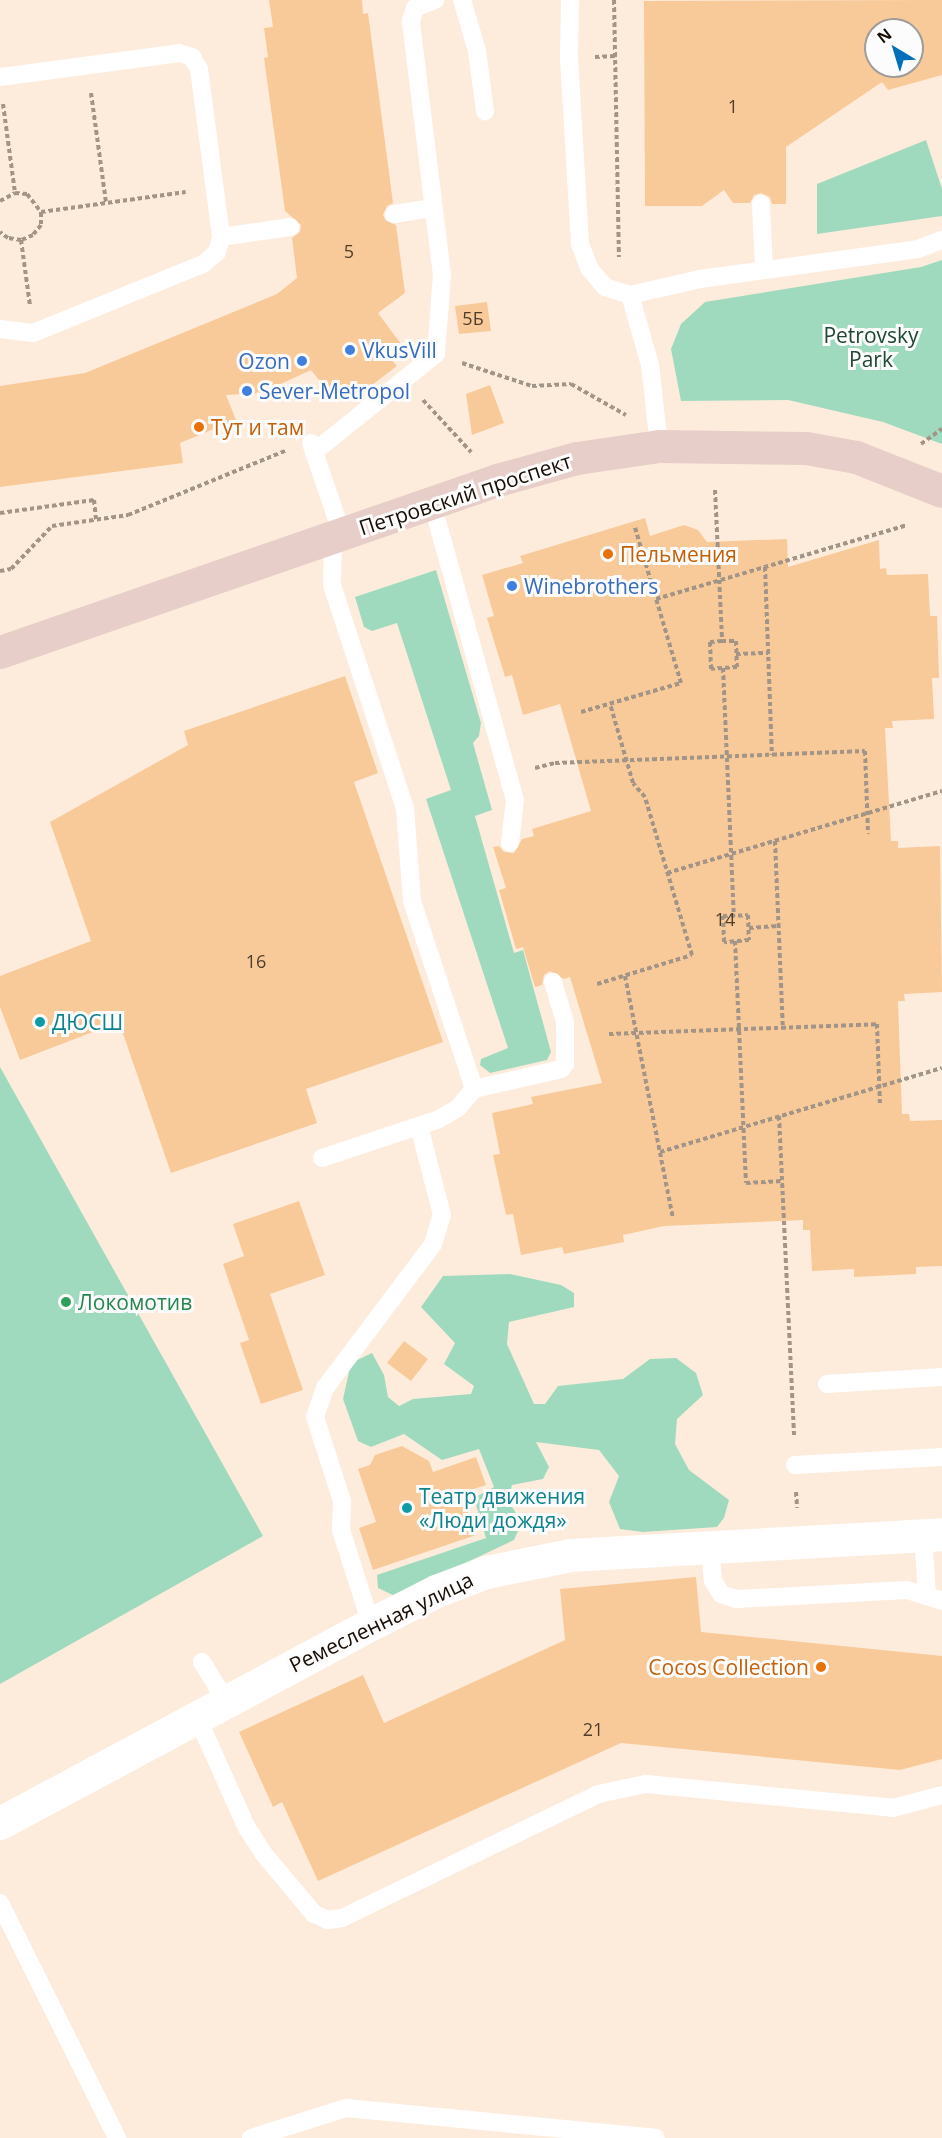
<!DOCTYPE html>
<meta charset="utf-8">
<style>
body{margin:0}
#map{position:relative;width:942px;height:2138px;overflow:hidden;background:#fdecdc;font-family:"Open Sans",sans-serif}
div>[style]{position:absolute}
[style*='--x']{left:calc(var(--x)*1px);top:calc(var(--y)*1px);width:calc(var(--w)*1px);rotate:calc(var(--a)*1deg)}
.green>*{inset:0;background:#a0dabe}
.building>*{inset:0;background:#f8ca99}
.path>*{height:4px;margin-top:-2px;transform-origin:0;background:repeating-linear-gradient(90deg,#a29487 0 4.5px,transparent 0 7.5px)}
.lane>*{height:18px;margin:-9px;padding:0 9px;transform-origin:9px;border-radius:9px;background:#fff}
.street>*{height:33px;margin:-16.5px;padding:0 16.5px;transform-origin:16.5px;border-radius:16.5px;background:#fff}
.secondary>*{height:33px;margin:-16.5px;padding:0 16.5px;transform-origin:16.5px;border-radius:16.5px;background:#e7cec8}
.dots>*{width:16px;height:16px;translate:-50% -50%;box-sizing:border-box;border:3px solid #fcfcfc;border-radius:50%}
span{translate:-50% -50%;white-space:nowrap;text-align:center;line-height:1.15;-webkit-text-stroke:6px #fcfcfc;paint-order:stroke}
.number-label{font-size:18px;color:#4f3d2a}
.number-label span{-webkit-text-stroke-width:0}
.park-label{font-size:21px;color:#204635}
.shop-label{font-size:21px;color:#366cbe}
.left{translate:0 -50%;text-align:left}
.right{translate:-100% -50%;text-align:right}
.food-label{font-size:21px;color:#c56008}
.street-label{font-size:21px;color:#170e05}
.culture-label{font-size:21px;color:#0d838f}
.leisure-label{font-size:21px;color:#27864d}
.north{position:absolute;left:864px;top:18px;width:60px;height:60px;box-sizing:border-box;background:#fcfcfc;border:2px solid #a09d99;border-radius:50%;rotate:322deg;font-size:16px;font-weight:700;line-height:24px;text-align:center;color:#170e05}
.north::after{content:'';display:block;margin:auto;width:21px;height:27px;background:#0170bb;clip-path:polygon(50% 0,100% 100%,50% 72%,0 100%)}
</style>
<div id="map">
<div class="green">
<div style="clip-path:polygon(926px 140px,942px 189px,942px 216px,817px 234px,817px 184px)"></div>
<div style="clip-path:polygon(942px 260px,942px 444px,883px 422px,788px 400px,681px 401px,671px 349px,681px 324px,705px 302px,921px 267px)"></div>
<div style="clip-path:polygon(436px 570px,481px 723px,479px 736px,473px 743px,492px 810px,475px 816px,514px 953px,523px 950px,551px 1052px,547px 1060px,490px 1073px,480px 1065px,481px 1059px,508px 1048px,426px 799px,451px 790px,397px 623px,372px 631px,364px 627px,355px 597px)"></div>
<div style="clip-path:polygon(0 1067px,263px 1536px,0 1684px)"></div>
<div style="clip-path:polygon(510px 1274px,561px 1285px,574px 1293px,574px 1307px,509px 1322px,507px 1344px,534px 1404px,545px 1404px,558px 1386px,623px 1379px,650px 1359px,676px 1358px,696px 1373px,703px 1395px,677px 1419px,675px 1444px,689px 1470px,729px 1500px,724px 1518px,717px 1527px,643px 1532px,620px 1529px,609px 1502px,619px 1476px,599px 1450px,536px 1442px,549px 1467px,543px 1479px,512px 1485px,508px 1501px,522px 1522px,514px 1540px,395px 1596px,378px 1588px,377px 1575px,486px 1538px,474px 1498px,494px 1487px,479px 1449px,442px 1460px,404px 1434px,371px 1447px,358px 1441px,343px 1399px,351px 1363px,372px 1353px,384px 1375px,388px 1397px,399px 1406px,413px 1399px,471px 1394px,474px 1386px,444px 1364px,455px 1343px,421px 1307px,443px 1276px)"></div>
</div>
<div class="building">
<div style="clip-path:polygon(269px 0,362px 0,363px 14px,368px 13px,393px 203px,387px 206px,383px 215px,386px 221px,396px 225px,405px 293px,378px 313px,404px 348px,390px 358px,397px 366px,355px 398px,349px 389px,335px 400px,311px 370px,261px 393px,226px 395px,236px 420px,180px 443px,183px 463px,0 487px,0 386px,85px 373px,277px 294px,297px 278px,292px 238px,300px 232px,301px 225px,285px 211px,264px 58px,268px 57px,264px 28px,273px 27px)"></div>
<div style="clip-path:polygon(evenodd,942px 0,942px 75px,888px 90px,882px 82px,786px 147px,786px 204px,772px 204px,770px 197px,761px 193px,754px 195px,750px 203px,733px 203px,724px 190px,702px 206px,645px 206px,644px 1px,942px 0,876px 30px,912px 30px,912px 66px,876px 66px,876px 30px)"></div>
<div style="clip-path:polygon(487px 302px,491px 331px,459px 334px,455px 306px)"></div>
<div style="clip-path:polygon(490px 385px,504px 423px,472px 435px,466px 394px)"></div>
<div style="clip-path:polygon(645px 518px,650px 536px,684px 525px,698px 530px,707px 542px,787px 539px,788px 567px,879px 540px,880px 569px,886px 568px,887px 575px,928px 574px,930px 616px,937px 616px,939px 678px,932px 678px,934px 719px,892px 721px,893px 728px,885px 728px,891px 841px,898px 841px,898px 848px,940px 846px,942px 992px,904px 994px,905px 1001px,898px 1001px,902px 1114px,909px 1114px,910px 1121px,942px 1120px,942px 1266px,916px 1267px,916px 1274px,854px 1277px,854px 1269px,812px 1271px,810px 1230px,803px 1230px,803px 1220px,664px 1226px,623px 1235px,624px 1242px,564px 1254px,562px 1247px,521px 1255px,513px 1214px,506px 1215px,493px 1155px,500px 1154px,492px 1113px,533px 1104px,531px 1097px,602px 1083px,570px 977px,564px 979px,550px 971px,544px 975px,542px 985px,535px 987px,523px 947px,516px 949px,499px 890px,506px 888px,493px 847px,499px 846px,504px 852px,514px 853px,522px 839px,534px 836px,532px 829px,591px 811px,560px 704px,523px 715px,512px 675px,505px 677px,487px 618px,494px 616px,482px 575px,523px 563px,520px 556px)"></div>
<div style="clip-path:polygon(345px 676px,378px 773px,354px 782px,443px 1042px,306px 1089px,317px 1123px,171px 1173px,119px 1022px,20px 1060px,0 1007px,0 976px,91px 941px,50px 822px,188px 745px,184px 731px)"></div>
<div style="clip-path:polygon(299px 1201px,325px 1275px,270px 1294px,303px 1390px,261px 1404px,240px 1343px,249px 1340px,223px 1264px,244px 1256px,233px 1224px)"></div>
<div style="clip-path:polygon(404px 1341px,428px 1359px,411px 1381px,387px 1363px)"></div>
<div style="clip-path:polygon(402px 1446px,429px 1461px,433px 1472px,476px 1457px,486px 1485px,461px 1493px,476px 1535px,373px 1570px,359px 1528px,376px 1522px,358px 1469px,370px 1465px,375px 1455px)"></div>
<div style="clip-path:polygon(696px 1577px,701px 1632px,942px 1656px,942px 1759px,900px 1770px,621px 1743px,318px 1881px,282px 1802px,273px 1807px,239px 1732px,363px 1675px,384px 1723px,565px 1640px,560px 1589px)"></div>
</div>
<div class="path">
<div style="--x:614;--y:0;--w:257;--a:88.9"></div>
<div style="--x:595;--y:57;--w:20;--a:-3"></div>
<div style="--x:91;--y:93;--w:111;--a:82.2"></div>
<div style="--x:3;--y:104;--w:90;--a:82.3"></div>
<div style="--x:0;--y:201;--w:17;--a:-28"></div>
<div style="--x:15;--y:193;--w:12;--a:5"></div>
<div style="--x:27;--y:194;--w:23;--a:52"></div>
<div style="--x:41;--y:212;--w:13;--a:90"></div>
<div style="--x:41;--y:225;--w:13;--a:129"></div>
<div style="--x:33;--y:235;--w:13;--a:157"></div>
<div style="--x:21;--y:240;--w:13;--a:-171"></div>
<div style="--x:8;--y:238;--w:10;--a:-143"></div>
<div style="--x:41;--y:212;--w:146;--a:-7.9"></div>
<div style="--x:21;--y:240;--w:67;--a:82.2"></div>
<div style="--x:462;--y:363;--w:74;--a:18.2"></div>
<div style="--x:532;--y:386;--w:39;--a:-3"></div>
<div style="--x:571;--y:384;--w:63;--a:29.4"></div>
<div style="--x:423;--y:400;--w:71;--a:47.3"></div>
<div style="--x:921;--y:444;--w:26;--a:-36"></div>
<div style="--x:715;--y:490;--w:151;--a:87.3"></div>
<div style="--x:0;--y:513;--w:95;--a:-7.9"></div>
<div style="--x:94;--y:500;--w:20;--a:84"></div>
<div style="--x:765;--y:567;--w:188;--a:87.9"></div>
<div style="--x:0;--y:571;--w:11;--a:-10"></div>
<div style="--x:11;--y:569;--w:59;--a:-46.4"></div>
<div style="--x:52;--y:526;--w:77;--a:-8.2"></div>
<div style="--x:128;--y:515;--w:170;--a:-22.2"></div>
<div style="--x:656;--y:599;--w:262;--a:-16.4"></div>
<div style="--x:722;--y:641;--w:14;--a:0"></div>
<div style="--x:736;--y:641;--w:26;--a:88"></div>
<div style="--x:737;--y:667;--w:26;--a:176"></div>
<div style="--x:711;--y:669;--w:27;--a:-92"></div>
<div style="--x:710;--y:642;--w:12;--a:-5"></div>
<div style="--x:736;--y:654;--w:32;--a:-2"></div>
<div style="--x:723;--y:668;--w:248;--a:87.5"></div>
<div style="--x:581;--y:712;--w:104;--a:-16.2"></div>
<div style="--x:681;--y:683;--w:162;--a:-106.5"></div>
<div style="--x:535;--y:768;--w:21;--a:-14"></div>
<div style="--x:555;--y:763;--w:310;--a:-2.2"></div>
<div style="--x:865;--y:751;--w:83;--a:87.9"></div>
<div style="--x:775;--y:841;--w:187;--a:87.6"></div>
<div style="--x:667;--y:873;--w:287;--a:-16.6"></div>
<div style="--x:748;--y:915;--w:25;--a:88"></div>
<div style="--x:749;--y:940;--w:25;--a:175"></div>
<div style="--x:724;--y:942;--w:26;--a:-92"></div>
<div style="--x:723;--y:916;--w:25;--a:-2"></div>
<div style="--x:749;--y:928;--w:30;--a:-4"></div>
<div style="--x:735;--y:941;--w:242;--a:87.4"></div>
<div style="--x:746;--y:1183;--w:36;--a:-3"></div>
<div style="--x:625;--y:976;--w:247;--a:78.8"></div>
<div style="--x:597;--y:984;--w:99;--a:-17"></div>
<div style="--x:692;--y:955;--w:165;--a:-106.6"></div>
<div style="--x:645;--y:797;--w:18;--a:-131"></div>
<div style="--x:633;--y:783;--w:82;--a:-106.2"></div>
<div style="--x:609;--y:1034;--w:268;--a:-2.1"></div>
<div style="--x:877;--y:1024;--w:81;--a:87.9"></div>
<div style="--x:779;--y:1116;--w:320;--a:87.3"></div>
<div style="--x:660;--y:1152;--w:294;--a:-16.6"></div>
<div style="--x:796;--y:1492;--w:16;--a:86"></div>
</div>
<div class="lane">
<div style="--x:462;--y:0;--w:53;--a:73.6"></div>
<div style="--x:477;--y:51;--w:61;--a:82.4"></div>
<div style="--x:570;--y:0;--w:58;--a:91"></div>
<div style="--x:569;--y:58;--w:186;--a:86.6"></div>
<div style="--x:580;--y:244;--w:26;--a:69"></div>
<div style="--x:589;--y:268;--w:25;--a:50"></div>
<div style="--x:605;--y:287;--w:26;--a:18"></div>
<div style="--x:0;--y:77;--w:181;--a:-7.6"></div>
<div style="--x:179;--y:53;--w:14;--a:17"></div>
<div style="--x:192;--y:57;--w:14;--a:60"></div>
<div style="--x:199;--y:69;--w:169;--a:82.5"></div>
<div style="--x:221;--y:237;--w:16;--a:105"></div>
<div style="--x:217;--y:252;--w:18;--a:139"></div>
<div style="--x:203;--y:264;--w:183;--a:157.9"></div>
<div style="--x:33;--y:333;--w:33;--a:-173"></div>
<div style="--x:761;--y:204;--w:65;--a:87.4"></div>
<div style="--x:394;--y:214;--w:38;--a:-9"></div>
<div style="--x:221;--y:237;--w:70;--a:-8.2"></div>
<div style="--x:311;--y:443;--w:96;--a:71.2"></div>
<div style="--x:659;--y:446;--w:81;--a:-96.3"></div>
<div style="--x:650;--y:365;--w:73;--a:-105.9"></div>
<div style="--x:630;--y:295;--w:72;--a:-12.9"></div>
<div style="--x:700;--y:279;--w:220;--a:-7.8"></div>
<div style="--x:918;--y:249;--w:26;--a:-21"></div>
<div style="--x:314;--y:452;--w:156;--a:-38.8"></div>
<div style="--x:436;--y:354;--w:79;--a:-85.7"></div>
<div style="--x:442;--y:275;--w:256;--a:-97"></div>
<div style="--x:411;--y:21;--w:14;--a:-73"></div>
<div style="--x:415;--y:8;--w:22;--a:-22"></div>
<div style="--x:432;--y:503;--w:308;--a:74.4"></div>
<div style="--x:515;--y:800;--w:43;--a:96.6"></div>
<div style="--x:333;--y:537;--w:48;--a:91.2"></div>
<div style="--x:332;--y:585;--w:235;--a:71.9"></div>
<div style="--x:405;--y:808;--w:93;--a:85.7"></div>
<div style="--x:412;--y:901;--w:198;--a:71.7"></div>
<div style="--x:322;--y:1158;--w:123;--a:-18.4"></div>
<div style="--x:439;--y:1119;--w:22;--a:-30"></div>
<div style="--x:458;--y:1108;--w:25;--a:-50"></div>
<div style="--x:474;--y:1089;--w:89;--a:-12.9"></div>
<div style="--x:561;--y:1069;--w:6;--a:-51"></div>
<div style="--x:565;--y:1064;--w:42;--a:-90"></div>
<div style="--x:565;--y:1022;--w:42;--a:-106.7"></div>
<div style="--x:827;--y:1384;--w:115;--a:-3.5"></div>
<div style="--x:795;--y:1465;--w:147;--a:-3.1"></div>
<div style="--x:923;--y:1535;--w:59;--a:86.1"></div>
<div style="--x:710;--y:1547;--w:34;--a:85"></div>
<div style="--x:713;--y:1581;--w:15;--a:58"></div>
<div style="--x:721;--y:1594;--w:16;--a:18"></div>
<div style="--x:736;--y:1599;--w:171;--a:-3"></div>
<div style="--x:907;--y:1590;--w:37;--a:17"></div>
<div style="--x:371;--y:1624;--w:99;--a:-107.7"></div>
<div style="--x:341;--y:1530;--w:29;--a:-88"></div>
<div style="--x:342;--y:1501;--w:88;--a:-107.8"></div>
<div style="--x:315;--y:1417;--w:31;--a:-71"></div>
<div style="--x:325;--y:1388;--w:180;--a:-53.1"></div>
<div style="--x:433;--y:1244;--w:30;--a:-73"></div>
<div style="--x:442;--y:1215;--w:92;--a:-104.5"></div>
<div style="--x:202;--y:1662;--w:46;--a:58.4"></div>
<div style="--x:197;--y:1717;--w:122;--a:65.8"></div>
<div style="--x:247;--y:1828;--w:30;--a:57"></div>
<div style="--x:263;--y:1853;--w:80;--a:50.1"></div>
<div style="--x:314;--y:1914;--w:15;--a:23"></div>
<div style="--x:328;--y:1920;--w:14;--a:-8"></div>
<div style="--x:342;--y:1918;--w:284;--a:-25.8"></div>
<div style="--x:598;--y:1794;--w:49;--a:-11.8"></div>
<div style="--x:646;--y:1784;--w:248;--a:5.5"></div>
<div style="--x:893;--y:1808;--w:51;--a:-14.9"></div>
<div style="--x:0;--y:1903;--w:263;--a:63.5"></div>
<div style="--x:251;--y:2138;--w:100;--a:-17.5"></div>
<div style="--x:346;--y:2108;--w:311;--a:5.5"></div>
</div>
<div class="street">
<div style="--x:0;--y:1823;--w:421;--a:-28.2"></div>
<div style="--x:371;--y:1624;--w:73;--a:-26.9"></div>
<div style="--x:436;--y:1591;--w:53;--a:-20.8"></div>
<div style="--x:486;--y:1572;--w:86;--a:-11.4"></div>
<div style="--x:570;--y:1555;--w:373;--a:-3.2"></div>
</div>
<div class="secondary">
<div style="--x:0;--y:652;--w:526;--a:-19.09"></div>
<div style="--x:497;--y:480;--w:83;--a:-15.4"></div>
<div style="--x:577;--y:458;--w:83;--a:-8.3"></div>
<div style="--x:659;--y:446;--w:147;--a:0.8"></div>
<div style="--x:806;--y:448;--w:51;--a:10.2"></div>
<div style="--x:856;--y:457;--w:92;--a:21.6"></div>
</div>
<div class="dots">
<div style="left:350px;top:350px;background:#3f7fe0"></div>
<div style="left:302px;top:361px;background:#3f7fe0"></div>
<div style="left:247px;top:391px;background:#3f7fe0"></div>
<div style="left:199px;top:427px;background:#e8710a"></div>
<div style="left:608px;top:554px;background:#e8710a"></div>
<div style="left:512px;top:586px;background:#3f7fe0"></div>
<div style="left:40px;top:1022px;background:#0f9aa8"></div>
<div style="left:66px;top:1302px;background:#2e9e5b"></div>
<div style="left:407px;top:1508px;background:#0f9aa8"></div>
<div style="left:821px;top:1667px;background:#e8710a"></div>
</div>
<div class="number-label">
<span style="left:733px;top:106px">1</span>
<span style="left:349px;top:251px">5</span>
<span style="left:473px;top:318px">5Б</span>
<span style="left:725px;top:919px">14</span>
<span style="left:256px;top:961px">16</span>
<span style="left:593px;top:1729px">21</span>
</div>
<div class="park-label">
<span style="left:871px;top:347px">Petrovsky<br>Park</span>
</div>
<div class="shop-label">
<span class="left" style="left:362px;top:350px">VkusVill</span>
<span class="right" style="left:290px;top:361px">Ozon</span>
<span class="left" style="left:259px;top:391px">Sever-Metropol</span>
<span class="left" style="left:524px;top:586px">Winebrothers</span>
</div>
<div class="food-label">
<span class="left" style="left:211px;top:427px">Тут и там</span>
<span class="left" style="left:620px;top:554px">Пельмения</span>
<span class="right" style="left:809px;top:1667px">Cocos Collection</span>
</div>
<div class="street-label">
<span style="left:465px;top:494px;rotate:-18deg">Петровский проспект</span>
<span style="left:381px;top:1622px;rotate:-26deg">Ремесленная улица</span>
</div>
<div class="culture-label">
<span class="left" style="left:52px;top:1022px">ДЮСШ</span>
<span class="left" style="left:419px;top:1508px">Театр движения<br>«Люди дождя»</span>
</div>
<div class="leisure-label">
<span class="left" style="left:78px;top:1302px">Локомотив</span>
</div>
<div class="north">N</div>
</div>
